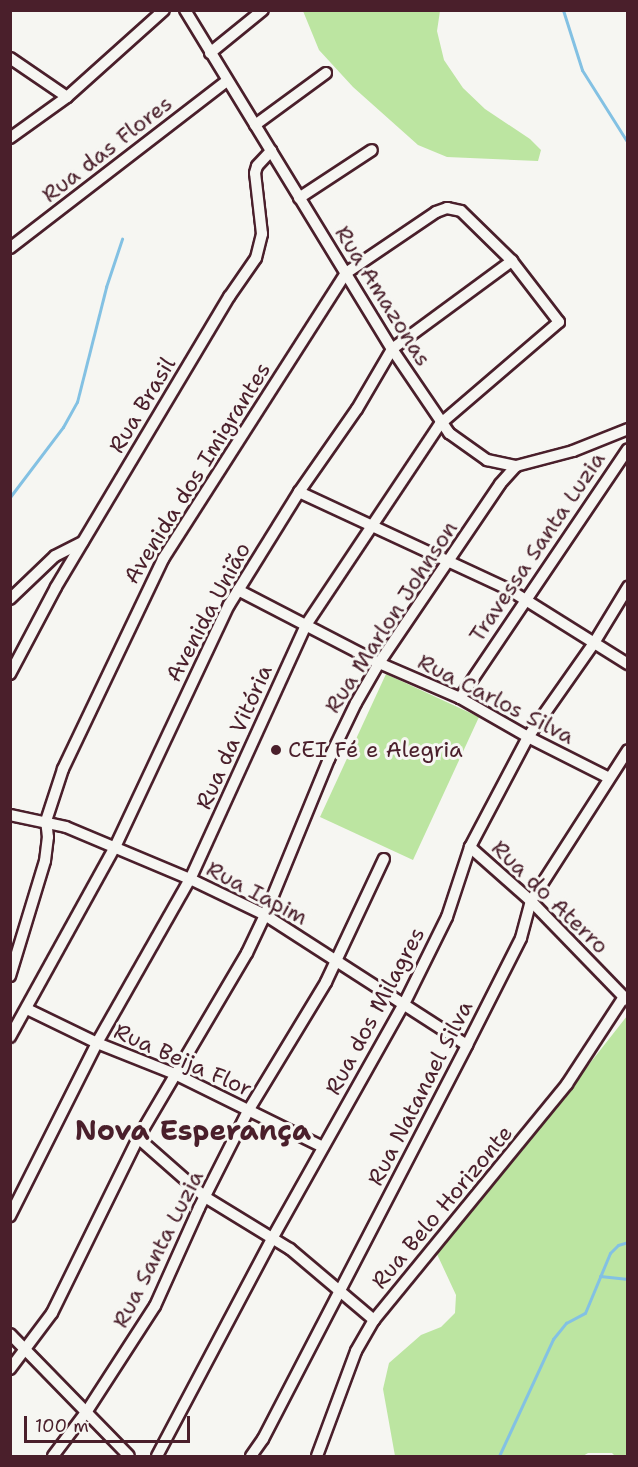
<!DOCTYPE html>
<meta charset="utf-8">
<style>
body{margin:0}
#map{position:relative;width:638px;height:1467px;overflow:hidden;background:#f6f6f2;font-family:"Shantell Sans",sans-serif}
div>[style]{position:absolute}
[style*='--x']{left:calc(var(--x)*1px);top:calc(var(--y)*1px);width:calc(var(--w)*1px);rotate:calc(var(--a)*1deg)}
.green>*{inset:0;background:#bce5a1}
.stream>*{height:3px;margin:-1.5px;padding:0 1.5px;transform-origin:1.5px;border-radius:1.5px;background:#83c1e3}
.roads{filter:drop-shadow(2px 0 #4a1f2b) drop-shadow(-2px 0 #4a1f2b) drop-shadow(0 2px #4a1f2b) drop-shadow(0 -2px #4a1f2b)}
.minor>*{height:10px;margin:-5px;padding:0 5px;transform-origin:5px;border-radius:5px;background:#f6f6f2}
.dots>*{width:16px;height:16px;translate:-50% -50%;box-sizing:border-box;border:3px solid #f6f6f2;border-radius:50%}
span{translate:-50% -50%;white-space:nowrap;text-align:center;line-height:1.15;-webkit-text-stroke:6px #f6f6f2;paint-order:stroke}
.street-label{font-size:22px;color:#4a1f2b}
.poi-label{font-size:22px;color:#4a1f2b}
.left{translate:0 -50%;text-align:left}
.district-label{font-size:28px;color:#4a1f2b;font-weight:700}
.frame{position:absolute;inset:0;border:12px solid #4a1f2b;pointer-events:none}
.scale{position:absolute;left:24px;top:1416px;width:166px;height:27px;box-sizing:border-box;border:3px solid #4a1f2b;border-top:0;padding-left:8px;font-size:18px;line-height:21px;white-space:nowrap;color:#4a1f2b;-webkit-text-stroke:4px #f6f6f2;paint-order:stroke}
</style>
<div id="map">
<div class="green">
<div style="clip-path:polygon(303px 11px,440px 11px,437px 31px,444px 60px,463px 88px,485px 109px,530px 139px,541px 150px,538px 161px,447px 157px,418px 145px,353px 87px,319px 50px)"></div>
<div style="clip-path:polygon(386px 674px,479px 717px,413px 860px,320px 817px)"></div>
<div style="clip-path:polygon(627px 1016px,627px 1456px,615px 1456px,612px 1453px,588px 1453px,583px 1456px,395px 1456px,383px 1389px,389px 1363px,421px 1335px,441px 1327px,455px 1313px,456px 1295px,436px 1252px,532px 1137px)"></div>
</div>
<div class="stream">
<div style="--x:563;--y:10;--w:63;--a:72.4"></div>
<div style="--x:582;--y:70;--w:86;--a:57.8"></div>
<div style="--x:10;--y:497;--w:88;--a:-52.9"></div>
<div style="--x:63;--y:427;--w:29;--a:-61"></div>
<div style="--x:77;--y:402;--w:119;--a:-75.8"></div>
<div style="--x:106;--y:287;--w:51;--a:-71.6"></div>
<div style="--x:628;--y:1231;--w:7;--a:90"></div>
<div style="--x:600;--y:1276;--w:28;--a:6"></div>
<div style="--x:499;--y:1456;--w:129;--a:-65.2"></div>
<div style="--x:553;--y:1339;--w:21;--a:-51"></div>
<div style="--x:566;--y:1323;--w:21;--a:-28"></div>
<div style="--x:585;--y:1313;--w:65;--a:-67.4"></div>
<div style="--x:610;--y:1253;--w:11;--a:-45"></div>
<div style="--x:618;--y:1245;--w:10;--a:-17"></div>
</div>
<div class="roads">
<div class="minor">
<div style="--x:185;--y:10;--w:397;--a:58.6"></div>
<div style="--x:392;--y:349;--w:102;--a:55.8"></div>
<div style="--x:449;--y:433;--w:47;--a:35.4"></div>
<div style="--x:487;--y:460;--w:30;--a:12"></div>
<div style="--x:516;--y:466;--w:59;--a:-14.7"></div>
<div style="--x:573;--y:451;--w:59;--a:-21.8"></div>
<div style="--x:210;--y:53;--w:68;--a:-39.1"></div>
<div style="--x:10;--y:58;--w:69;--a:34.4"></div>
<div style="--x:255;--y:125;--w:88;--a:-36.2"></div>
<div style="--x:10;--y:138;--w:70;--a:-35.7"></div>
<div style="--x:67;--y:97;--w:130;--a:-41.9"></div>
<div style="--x:299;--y:198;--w:87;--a:-33.3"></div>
<div style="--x:10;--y:248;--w:274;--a:-37.6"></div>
<div style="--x:299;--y:492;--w:230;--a:24.9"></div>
<div style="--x:508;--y:589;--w:142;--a:32"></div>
<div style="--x:238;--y:590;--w:159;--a:27.4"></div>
<div style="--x:379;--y:663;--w:88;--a:23.4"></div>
<div style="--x:460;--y:698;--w:78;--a:29.8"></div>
<div style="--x:528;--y:737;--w:91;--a:26.8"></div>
<div style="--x:10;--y:599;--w:62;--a:-43.7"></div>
<div style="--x:55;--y:556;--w:31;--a:-27"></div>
<div style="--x:10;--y:674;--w:98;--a:-62.1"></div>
<div style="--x:56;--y:587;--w:338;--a:-59.2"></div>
<div style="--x:229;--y:297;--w:47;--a:-55.3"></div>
<div style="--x:256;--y:258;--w:25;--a:-76"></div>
<div style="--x:262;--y:234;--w:61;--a:-96.5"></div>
<div style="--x:255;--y:173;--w:7;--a:-74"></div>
<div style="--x:257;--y:166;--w:21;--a:-47"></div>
<div style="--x:460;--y:698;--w:300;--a:-56"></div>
<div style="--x:10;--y:815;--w:57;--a:12.1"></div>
<div style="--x:66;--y:827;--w:134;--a:22.8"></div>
<div style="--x:190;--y:879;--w:83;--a:25.6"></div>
<div style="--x:265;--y:915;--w:240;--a:32.8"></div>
<div style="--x:470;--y:847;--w:81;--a:41.5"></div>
<div style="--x:531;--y:901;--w:138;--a:45.9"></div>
<div style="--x:10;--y:976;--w:120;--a:-73.1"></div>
<div style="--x:45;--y:861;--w:24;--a:-83"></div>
<div style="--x:48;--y:837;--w:16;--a:-97"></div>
<div style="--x:46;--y:821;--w:55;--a:-71.9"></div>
<div style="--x:63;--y:769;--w:233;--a:-64.5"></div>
<div style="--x:163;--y:559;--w:340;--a:-57.4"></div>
<div style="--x:346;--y:273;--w:109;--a:-34.1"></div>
<div style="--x:436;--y:212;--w:12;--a:-20"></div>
<div style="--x:447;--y:208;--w:14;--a:12"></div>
<div style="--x:461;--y:211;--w:71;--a:44.4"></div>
<div style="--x:512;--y:261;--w:77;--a:52.4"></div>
<div style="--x:559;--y:322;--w:157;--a:139.4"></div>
<div style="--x:440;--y:424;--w:242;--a:123.7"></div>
<div style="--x:306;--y:625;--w:279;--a:114.5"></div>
<div style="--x:190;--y:879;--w:189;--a:119.6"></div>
<div style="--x:97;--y:1043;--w:194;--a:116.7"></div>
<div style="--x:27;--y:1009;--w:78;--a:25.9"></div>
<div style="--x:97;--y:1043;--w:84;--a:21.7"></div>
<div style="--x:175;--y:1074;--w:165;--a:26.3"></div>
<div style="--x:10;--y:1037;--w:217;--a:-61.1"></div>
<div style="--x:115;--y:847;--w:268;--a:-64.8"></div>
<div style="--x:229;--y:605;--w:133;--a:-58.2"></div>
<div style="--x:299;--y:492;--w:101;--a:-55.1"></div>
<div style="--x:357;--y:409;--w:69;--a:-59.7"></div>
<div style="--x:392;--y:349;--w:149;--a:-36.3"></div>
<div style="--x:138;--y:1138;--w:89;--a:41.4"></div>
<div style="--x:205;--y:1197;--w:100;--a:31.5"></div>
<div style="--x:290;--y:1249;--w:110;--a:40.2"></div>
<div style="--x:10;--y:1334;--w:170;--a:45.7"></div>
<div style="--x:10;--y:1369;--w:70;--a:-53.1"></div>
<div style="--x:52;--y:1313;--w:195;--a:-63.8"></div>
<div style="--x:138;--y:1138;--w:215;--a:-59.5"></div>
<div style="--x:247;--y:953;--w:42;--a:-64.7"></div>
<div style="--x:265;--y:915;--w:169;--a:-67.7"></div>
<div style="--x:329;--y:759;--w:62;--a:-64.3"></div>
<div style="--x:356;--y:703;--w:46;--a:-60.1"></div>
<div style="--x:379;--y:663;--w:216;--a:-55.9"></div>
<div style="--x:500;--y:484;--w:24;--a:-48"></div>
<div style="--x:53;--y:1456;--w:56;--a:-52.9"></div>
<div style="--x:87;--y:1411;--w:125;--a:-57.1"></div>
<div style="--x:155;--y:1306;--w:107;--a:-65.8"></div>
<div style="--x:199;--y:1208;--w:109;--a:-63.2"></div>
<div style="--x:248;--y:1111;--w:151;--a:-58.8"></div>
<div style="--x:326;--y:982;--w:136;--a:-64.8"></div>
<div style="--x:157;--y:1456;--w:248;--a:-62.1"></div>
<div style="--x:273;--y:1237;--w:267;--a:-60.7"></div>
<div style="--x:404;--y:1004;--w:97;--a:-63.7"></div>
<div style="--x:447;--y:917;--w:74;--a:-71.8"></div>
<div style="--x:470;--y:847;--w:124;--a:-62.2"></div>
<div style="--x:528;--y:737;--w:115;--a:-54.9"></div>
<div style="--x:594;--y:643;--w:66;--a:-58.7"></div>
<div style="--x:251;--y:1456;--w:21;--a:-55"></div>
<div style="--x:263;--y:1439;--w:444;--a:-62.6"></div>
<div style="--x:467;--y:1045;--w:120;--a:-63.2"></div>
<div style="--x:521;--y:938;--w:38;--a:-75"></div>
<div style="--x:531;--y:901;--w:179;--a:-57.3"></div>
<div style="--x:317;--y:1456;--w:112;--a:-69.6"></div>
<div style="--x:356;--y:1351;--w:36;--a:-60"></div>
<div style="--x:374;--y:1320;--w:305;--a:-50.7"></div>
<div style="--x:567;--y:1084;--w:104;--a:-56.8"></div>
</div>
</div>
<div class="dots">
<div style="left:276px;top:750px;background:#4a1f2b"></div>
</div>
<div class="street-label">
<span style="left:107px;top:149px;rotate:-38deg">Rua das Flores</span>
<span style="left:383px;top:296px;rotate:58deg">Rua Amazonas</span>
<span style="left:142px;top:405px;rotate:-59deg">Rua Brasil</span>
<span style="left:197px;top:473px;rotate:-58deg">Avenida dos Imigrantes</span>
<span style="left:537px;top:547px;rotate:-56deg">Travessa Santa Luzia</span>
<span style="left:208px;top:612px;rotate:-62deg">Avenida União</span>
<span style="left:391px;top:617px;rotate:-57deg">Rua Marlon Johnson</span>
<span style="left:496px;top:699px;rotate:27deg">Rua Carlos Silva</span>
<span style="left:234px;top:737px;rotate:-66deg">Rua da Vitória</span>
<span style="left:257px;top:893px;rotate:28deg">Rua Iapim</span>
<span style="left:550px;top:897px;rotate:44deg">Rua do Aterro</span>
<span style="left:375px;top:1011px;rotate:-62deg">Rua dos Milagres</span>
<span style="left:183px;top:1060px;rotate:24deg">Rua Beija Flor</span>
<span style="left:420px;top:1093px;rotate:-63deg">Rua Natanael Silva</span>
<span style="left:442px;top:1207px;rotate:-50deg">Rua Belo Horizonte</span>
<span style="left:158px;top:1249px;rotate:-63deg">Rua Santa Luzia</span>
</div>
<div class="poi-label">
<span class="left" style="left:288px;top:750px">CEI Fé e Alegria</span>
</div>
<div class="district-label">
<span style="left:193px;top:1130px">Nova Esperança</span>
</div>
<div class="frame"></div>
<div class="scale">100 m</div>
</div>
